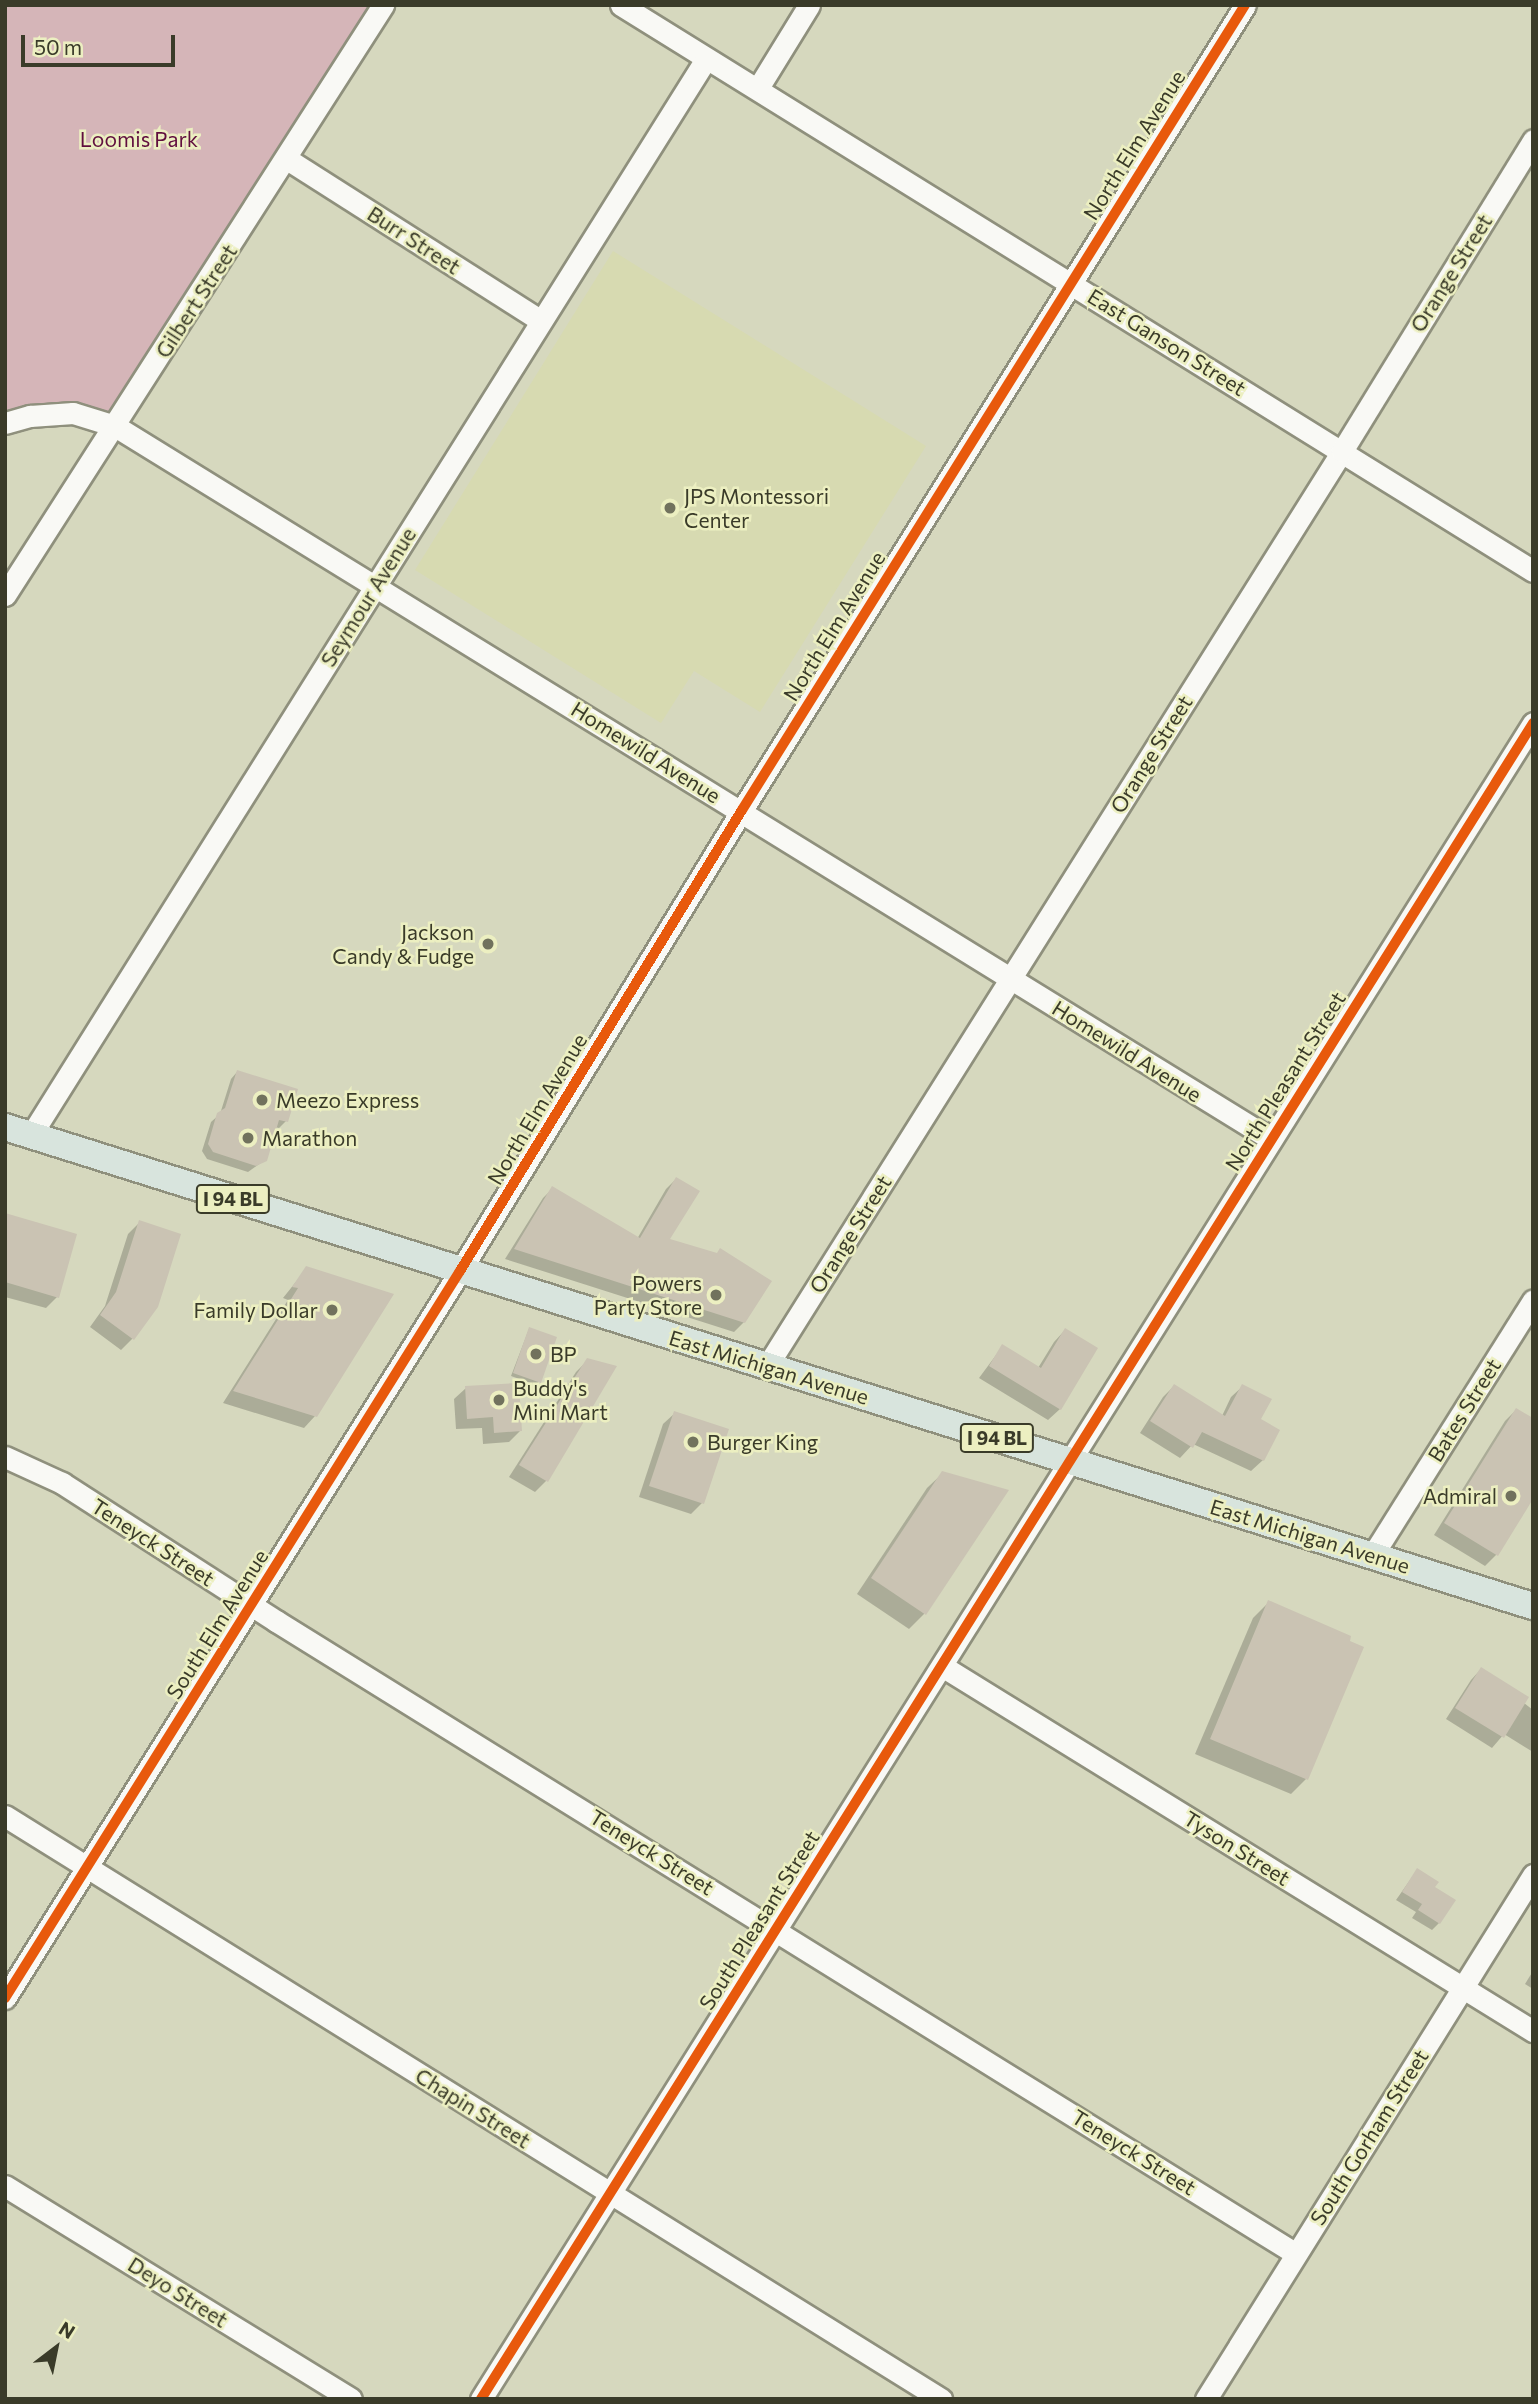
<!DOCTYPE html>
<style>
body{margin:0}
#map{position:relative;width:1538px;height:2404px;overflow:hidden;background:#d6d8be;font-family:Commissioner,sans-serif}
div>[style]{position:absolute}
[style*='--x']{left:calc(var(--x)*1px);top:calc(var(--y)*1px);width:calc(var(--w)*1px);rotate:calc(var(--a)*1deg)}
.built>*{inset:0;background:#d7dab1}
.green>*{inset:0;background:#d5b5b8}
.shadow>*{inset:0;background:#0003}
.building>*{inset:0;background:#cac3b3}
.roads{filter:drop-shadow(2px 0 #8f907d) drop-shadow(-2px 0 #8f907d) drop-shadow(0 2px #8f907d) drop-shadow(0 -2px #8f907d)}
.minor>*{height:21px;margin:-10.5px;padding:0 10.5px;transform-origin:10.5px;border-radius:10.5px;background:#f9f9f5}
.major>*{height:26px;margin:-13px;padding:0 13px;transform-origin:13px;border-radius:13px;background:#d8e4dd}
.cycleway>*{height:10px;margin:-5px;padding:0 5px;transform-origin:5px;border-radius:5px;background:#e8590c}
.dots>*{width:19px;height:19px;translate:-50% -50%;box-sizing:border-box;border:4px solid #ecefc1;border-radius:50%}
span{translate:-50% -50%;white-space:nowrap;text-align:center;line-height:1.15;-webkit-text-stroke:5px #ecefc1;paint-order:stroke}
.shield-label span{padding:2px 5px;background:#ecefc1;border:2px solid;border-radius:5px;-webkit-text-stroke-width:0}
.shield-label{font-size:19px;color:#3a3b29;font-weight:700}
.park-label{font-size:21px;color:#600e3e}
.street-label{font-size:21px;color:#3a3b29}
.poi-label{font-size:21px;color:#3a3b29}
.left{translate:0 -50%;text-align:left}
.right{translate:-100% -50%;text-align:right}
.frame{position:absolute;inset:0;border:7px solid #3a3b29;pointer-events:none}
.north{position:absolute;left:21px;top:2313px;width:70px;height:70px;-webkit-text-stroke:5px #ecefc1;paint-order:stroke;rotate:32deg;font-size:19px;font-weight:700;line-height:28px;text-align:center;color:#3a3b29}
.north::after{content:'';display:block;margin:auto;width:24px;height:32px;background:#3a3b29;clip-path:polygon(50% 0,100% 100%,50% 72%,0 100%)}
.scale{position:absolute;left:21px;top:35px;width:154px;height:32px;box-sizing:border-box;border:4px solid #3a3b29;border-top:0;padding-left:9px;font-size:21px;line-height:24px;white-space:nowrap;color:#3a3b29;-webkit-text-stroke:5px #ecefc1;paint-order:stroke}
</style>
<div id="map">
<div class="built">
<div style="clip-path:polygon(613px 251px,926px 446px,760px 712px,694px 671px,661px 723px,415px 570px)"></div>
</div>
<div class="green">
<div style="clip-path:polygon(5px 5px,382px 5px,115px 426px,30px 416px,5px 420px)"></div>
</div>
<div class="shadow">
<div style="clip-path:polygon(237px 1072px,286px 1121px,279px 1128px,275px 1127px,265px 1160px,248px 1172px,207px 1159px,202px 1151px,211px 1122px,220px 1114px,231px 1079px)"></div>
<div style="clip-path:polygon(676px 1179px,668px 1241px,744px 1322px,734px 1332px,505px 1259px,543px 1198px,553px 1188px,637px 1239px,666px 1189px)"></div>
<div style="clip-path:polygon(5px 1215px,57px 1297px,46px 1308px,5px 1297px)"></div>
<div style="clip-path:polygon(140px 1222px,133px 1338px,121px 1350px,90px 1327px,105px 1306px,128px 1234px)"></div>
<div style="clip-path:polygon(307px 1268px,315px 1416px,304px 1428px,223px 1403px,288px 1300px,283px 1298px)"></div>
<div style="clip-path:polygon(529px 1329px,539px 1382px,536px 1385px,511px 1376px)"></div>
<div style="clip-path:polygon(1065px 1330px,1060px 1409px,1048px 1420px,979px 1378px,1002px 1347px,1038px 1368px,1054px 1342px)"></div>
<div style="clip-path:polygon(588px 1360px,546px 1481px,535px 1492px,509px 1477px,576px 1372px)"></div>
<div style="clip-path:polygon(1174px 1386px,1222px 1416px,1231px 1397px,1243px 1386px,1263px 1460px,1251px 1471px,1193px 1444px,1180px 1458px,1140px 1433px,1163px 1397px)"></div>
<div style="clip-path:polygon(466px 1388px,520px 1431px,509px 1442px,483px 1444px,482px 1428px,456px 1429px,454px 1399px)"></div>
<div style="clip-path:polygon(1516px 1410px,1496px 1555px,1485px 1566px,1434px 1535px,1505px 1421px)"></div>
<div style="clip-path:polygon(675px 1413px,702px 1503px,691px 1514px,639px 1497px,663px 1424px)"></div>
<div style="clip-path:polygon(943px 1473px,924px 1614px,909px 1629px,857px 1594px,927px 1488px)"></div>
<div style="clip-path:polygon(1268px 1603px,1306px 1779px,1291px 1794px,1195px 1754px,1253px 1618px)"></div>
<div style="clip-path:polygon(1481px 1669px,1533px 1710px,1533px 1752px,1504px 1734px,1492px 1748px,1446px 1719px,1471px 1680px)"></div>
<div style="clip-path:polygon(1417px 1870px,1433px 1888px,1439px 1923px,1432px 1930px,1412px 1918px,1416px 1912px,1396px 1900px)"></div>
<div style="clip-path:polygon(1533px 1971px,1533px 1989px,1525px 1984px)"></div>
</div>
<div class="building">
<div style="clip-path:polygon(237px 1070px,298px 1089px,288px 1122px,279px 1120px,267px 1161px,256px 1166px,213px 1152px,208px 1144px,217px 1113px,225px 1108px)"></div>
<div style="clip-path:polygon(676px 1177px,700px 1191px,670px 1239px,717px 1253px,720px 1248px,772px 1281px,745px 1323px,514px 1249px,552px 1186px,640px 1238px)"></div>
<div style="clip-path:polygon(5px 1213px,77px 1234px,59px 1298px,5px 1282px)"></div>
<div style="clip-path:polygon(139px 1220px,181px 1234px,158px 1307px,134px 1340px,100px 1315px,116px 1292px)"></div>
<div style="clip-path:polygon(306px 1266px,394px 1294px,317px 1417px,233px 1391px,298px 1288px,292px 1287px)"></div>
<div style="clip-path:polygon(529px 1327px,557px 1337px,541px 1383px,513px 1373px)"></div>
<div style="clip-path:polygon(1065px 1328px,1098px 1348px,1061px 1410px,989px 1366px,1002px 1344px,1041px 1368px)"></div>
<div style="clip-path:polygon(587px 1358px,617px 1366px,548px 1482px,519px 1465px)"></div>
<div style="clip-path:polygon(519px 1383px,522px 1431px,494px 1433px,493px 1417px,467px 1419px,465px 1386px)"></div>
<div style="clip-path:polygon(1174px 1384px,1225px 1416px,1242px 1384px,1272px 1399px,1261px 1419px,1280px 1430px,1264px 1461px,1202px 1432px,1193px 1448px,1150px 1421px)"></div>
<div style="clip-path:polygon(1516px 1408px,1533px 1418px,1533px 1499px,1498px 1556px,1444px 1523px)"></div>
<div style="clip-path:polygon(674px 1411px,729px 1429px,704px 1504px,649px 1486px)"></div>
<div style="clip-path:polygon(942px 1471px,1009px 1490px,926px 1615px,871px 1578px)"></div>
<div style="clip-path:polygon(1268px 1600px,1351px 1636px,1350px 1641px,1364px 1647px,1308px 1780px,1210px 1739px)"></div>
<div style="clip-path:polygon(1481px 1667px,1529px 1697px,1504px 1738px,1455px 1708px)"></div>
<div style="clip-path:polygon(1417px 1868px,1439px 1882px,1435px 1887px,1456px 1900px,1440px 1924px,1418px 1910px,1422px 1904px,1402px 1892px)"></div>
</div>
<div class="roads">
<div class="minor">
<div style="--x:621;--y:5;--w:1073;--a:31.82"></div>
<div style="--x:758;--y:88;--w:97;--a:-58.4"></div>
<div style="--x:287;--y:159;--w:301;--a:32.5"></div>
<div style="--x:5;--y:423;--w:26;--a:-16"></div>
<div style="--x:30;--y:416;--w:43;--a:-4"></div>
<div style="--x:73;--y:413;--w:44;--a:17.2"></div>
<div style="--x:115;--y:426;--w:1358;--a:31.67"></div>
<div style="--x:5;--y:595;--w:701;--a:-57.35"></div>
<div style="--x:31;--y:1135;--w:1270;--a:-57.9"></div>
<div style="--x:767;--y:1366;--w:1081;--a:-57.85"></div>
<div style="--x:1342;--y:451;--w:365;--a:-58.4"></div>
<div style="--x:5;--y:1457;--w:63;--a:24.5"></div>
<div style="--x:62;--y:1483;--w:255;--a:32.8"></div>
<div style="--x:276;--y:1621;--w:1200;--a:31.82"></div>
<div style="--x:1372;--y:1556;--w:302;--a:-57.8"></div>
<div style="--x:942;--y:1666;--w:695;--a:31.7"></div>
<div style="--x:5;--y:1816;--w:1103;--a:31.92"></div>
<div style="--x:5;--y:1998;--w:858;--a:-57.96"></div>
<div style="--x:460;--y:1271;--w:540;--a:-58.55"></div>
<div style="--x:742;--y:810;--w:949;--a:-58"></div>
<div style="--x:5;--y:2186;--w:406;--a:31.6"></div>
<div style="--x:481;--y:2399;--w:1979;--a:-57.88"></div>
<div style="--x:1206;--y:2399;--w:618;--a:-58.03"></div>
</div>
<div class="major">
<div style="--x:5;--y:1127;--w:1601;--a:17.41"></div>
</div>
</div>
<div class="cycleway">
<div style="--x:5;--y:1998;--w:858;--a:-57.96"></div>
<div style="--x:460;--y:1271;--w:540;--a:-58.55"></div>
<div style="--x:742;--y:810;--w:949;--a:-58"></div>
<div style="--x:481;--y:2399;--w:1979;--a:-57.88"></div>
</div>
<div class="dots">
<div style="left:670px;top:508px;background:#71725d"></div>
<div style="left:488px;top:944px;background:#71725d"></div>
<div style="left:262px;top:1100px;background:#71725d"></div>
<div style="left:248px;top:1138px;background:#71725d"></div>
<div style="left:716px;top:1295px;background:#71725d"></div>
<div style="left:332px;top:1310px;background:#71725d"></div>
<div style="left:536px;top:1354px;background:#71725d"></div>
<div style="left:499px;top:1400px;background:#71725d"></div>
<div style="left:693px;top:1442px;background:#71725d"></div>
<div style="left:1511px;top:1496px;background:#71725d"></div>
</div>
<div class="shield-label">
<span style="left:233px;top:1199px">I 94 BL</span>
<span style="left:997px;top:1438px">I 94 BL</span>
</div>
<div class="park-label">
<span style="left:139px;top:139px">Loomis Park</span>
</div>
<div class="street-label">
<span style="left:1134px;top:145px;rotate:-58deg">North Elm Avenue</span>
<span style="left:414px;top:240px;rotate:33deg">Burr Street</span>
<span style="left:1451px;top:273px;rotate:-58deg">Orange Street</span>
<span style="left:196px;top:301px;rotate:-57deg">Gilbert Street</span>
<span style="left:1167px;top:342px;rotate:32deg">East Ganson Street</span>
<span style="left:368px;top:597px;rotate:-58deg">Seymour Avenue</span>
<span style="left:834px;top:626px;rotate:-58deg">North Elm Avenue</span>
<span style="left:646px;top:752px;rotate:32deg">Homewild Avenue</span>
<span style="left:1151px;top:754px;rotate:-58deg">Orange Street</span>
<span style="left:1127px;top:1051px;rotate:32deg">Homewild Avenue</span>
<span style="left:1285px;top:1081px;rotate:-58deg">North Pleasant Street</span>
<span style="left:537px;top:1109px;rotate:-59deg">North Elm Avenue</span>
<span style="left:850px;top:1234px;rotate:-58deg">Orange Street</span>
<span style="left:769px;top:1367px;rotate:17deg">East Michigan Avenue</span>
<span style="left:1464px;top:1410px;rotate:-58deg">Bates Street</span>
<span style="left:1310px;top:1536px;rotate:17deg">East Michigan Avenue</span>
<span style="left:153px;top:1542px;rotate:33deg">Teneyck Street</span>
<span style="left:217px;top:1624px;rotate:-58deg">South Elm Avenue</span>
<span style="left:1237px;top:1848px;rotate:32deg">Tyson Street</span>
<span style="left:652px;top:1852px;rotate:32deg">Teneyck Street</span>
<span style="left:759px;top:1920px;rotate:-58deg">South Pleasant Street</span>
<span style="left:473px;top:2108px;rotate:32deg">Chapin Street</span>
<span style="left:1369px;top:2137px;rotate:-58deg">South Gorham Street</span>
<span style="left:1134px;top:2152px;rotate:32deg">Teneyck Street</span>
<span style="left:178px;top:2292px;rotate:32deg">Deyo Street</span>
</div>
<div class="poi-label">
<span class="left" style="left:684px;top:508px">JPS Montessori<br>Center</span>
<span class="right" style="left:474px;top:944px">Jackson<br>Candy &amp; Fudge</span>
<span class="left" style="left:276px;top:1100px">Meezo Express</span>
<span class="left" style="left:262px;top:1138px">Marathon</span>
<span class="right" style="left:702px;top:1295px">Powers<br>Party Store</span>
<span class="right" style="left:318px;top:1310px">Family Dollar</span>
<span class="left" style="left:550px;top:1354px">BP</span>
<span class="left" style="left:513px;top:1400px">Buddy's<br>Mini Mart</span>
<span class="left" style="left:707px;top:1442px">Burger King</span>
<span class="right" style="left:1497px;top:1496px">Admiral</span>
</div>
<div class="frame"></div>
<div class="north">N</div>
<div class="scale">50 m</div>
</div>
